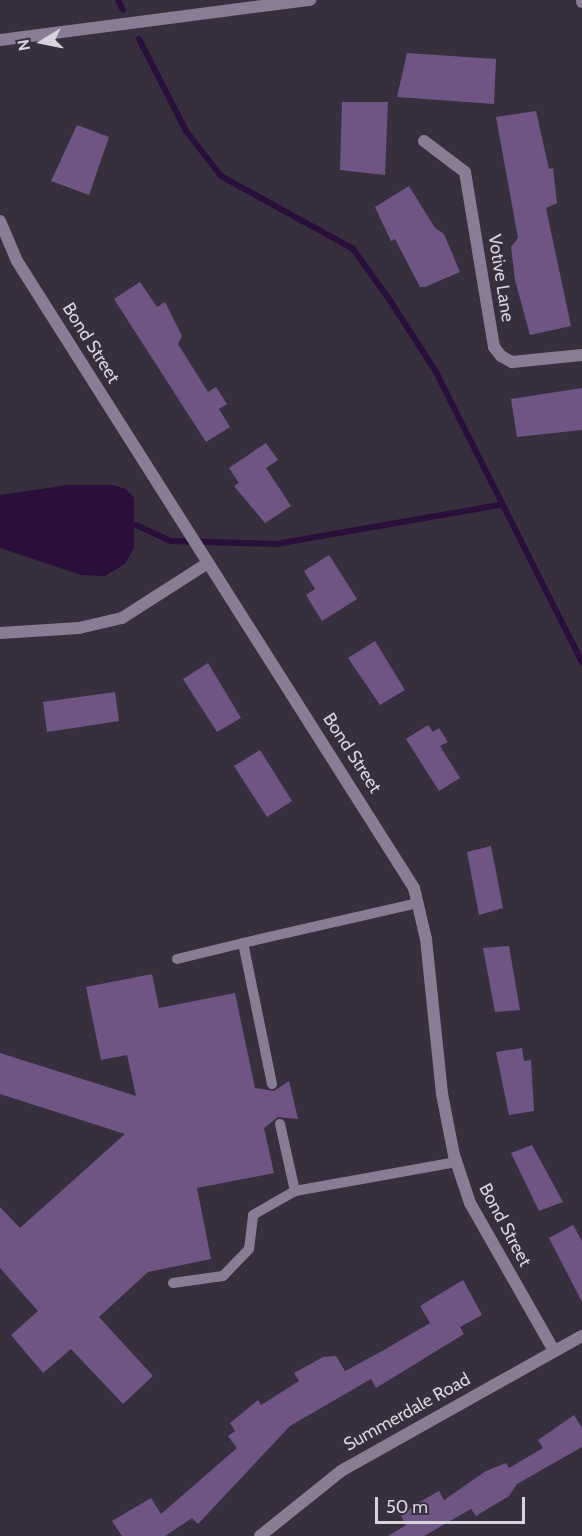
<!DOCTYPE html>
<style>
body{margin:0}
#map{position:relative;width:582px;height:1536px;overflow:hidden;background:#382f3e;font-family:Cabin,sans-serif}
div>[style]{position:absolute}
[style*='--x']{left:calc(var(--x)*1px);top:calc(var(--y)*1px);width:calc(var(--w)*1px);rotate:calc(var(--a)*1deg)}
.water>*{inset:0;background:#290f39}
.stream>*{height:6px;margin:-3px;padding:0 3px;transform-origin:3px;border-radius:3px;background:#290f39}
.building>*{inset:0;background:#6f5583}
.service>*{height:10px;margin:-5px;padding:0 5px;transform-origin:5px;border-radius:5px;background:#897d93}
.minor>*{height:12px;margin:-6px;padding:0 6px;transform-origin:6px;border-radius:6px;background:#897d93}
.tertiary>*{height:12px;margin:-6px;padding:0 6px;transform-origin:6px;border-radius:6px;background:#897d93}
span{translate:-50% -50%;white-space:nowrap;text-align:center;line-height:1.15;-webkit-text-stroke:4.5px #382f3e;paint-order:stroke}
.street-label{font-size:18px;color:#d8d3dd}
.north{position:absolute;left:12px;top:12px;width:60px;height:60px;-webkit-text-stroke:4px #382f3e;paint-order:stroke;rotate:260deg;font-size:16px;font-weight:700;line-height:24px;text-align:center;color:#d8d3dd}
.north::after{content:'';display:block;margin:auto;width:21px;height:27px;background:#d8d3dd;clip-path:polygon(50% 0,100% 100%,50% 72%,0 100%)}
.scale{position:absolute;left:375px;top:1497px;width:150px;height:27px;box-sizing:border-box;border:3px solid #d8d3dd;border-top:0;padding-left:8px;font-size:18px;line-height:21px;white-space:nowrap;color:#d8d3dd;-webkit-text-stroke:4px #382f3e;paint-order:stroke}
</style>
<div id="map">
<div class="water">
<div style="clip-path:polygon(68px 485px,112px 485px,126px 489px,134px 498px,134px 548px,125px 564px,105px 576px,81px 575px,0 548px,0 495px)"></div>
</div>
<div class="stream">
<div style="--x:118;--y:0;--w:11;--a:63"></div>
<div style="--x:139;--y:39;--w:103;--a:62.9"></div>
<div style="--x:186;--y:131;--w:57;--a:52.1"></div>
<div style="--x:221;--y:176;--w:151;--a:28.9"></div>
<div style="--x:353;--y:249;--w:62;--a:54.2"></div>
<div style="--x:389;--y:299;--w:87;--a:57.2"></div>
<div style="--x:436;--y:372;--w:325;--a:63.3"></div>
<div style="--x:136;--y:525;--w:38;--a:25"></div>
<div style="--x:171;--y:541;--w:105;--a:1.6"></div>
<div style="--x:276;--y:544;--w:227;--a:-9.9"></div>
</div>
<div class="building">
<div style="clip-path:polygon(407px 53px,496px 59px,494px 104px,397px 97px)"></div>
<div style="clip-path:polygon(342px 102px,388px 102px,385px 175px,340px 170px)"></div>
<div style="clip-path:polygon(536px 111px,549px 169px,553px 168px,557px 203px,546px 208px,571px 326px,530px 335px,515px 280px,511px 247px,518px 238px,496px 117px)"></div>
<div style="clip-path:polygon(77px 125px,109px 137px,89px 195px,51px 181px)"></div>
<div style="clip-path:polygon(409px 186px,435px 228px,444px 234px,460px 272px,425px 287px,420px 287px,395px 239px,391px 241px,375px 207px)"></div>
<div style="clip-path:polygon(140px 282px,157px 307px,165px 302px,182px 336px,178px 344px,208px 392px,216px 387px,227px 404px,219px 409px,230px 427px,206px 442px,114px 299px)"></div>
<div style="clip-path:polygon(582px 388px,582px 430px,517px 437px,511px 399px)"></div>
<div style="clip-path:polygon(266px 443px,278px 460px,266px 468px,291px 506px,265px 523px,234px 486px,239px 483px,229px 468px)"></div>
<div style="clip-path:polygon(329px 555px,357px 599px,322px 621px,306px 595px,315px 589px,304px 571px)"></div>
<div style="clip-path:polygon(375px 641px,405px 690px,380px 705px,348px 658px)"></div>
<div style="clip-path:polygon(208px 663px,241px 718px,217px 732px,183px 679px)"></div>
<div style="clip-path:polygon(115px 692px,119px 721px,47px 732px,43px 702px)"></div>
<div style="clip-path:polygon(428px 725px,433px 732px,439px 728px,448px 742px,440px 746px,460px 778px,439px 791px,406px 739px)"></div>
<div style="clip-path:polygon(260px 750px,292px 801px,267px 817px,234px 766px)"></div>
<div style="clip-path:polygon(491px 846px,503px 908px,479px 915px,467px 852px)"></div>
<div style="clip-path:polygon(509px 946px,520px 1010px,495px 1012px,483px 948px)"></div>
<div style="clip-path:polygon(152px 974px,159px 1008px,235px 993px,255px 1088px,274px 1091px,289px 1081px,298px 1119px,278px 1117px,264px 1128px,274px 1173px,197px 1188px,211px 1259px,148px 1272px,99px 1317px,153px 1376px,123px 1404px,71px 1349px,43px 1373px,11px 1335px,38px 1311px,0 1268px,0 1207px,20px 1228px,125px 1134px,0 1094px,0 1053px,136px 1096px,127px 1055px,101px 1060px,86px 987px)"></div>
<div style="clip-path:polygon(522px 1048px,524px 1061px,531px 1060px,534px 1111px,509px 1115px,496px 1052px)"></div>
<div style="clip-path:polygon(532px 1145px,563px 1202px,539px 1211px,511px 1153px)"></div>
<div style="clip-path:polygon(573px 1225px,582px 1241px,582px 1302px,549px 1238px)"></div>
<div style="clip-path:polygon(463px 1280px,482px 1315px,460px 1327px,464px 1334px,376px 1388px,371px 1379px,290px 1426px,198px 1524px,192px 1518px,165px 1536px,122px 1536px,112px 1521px,151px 1498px,161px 1514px,237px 1448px,228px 1436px,235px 1431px,230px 1423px,258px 1400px,261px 1405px,299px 1381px,294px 1373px,323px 1357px,336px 1356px,345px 1371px,384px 1350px,430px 1323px,420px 1306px)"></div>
<div style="clip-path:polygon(574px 1415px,582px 1428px,582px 1447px,517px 1484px,509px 1496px,476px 1516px,471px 1509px,424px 1536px,388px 1536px,406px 1525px,401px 1516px,418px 1503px,439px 1491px,444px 1500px,486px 1471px,506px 1463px,509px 1468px,543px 1448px,538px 1440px)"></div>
</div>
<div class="service">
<div style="--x:177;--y:959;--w:68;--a:-13.6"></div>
<div style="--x:272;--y:1084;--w:144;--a:-101.6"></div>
<div style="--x:243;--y:943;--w:179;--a:-12.9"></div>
<div style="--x:280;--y:1124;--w:69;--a:77.4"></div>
<div style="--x:295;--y:1191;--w:164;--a:-10.2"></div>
<div style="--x:173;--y:1283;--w:50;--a:-8"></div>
<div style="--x:223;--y:1276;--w:37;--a:-46"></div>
<div style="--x:249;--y:1249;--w:34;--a:-83"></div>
<div style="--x:253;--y:1215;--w:48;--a:-29.7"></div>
</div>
<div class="minor">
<div style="--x:424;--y:141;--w:51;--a:37.1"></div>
<div style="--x:465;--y:172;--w:177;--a:80.6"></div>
<div style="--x:494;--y:347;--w:11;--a:52"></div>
<div style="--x:501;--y:356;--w:13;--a:29"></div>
<div style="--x:512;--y:362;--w:70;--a:-5.7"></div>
<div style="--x:0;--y:221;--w:43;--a:67"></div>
<div style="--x:17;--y:261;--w:742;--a:57.66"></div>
<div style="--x:414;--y:888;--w:52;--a:76.8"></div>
<div style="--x:426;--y:939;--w:156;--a:84.1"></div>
<div style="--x:442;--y:1094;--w:62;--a:78.9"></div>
<div style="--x:454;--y:1155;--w:51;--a:71.6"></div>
<div style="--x:470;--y:1203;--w:170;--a:60.4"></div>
<div style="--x:0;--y:633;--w:79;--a:-3.6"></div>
<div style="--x:79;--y:628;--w:44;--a:-13.1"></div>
<div style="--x:122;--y:618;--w:102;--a:-32.6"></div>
<div style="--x:260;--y:1536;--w:104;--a:-38.7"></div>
<div style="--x:341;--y:1471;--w:276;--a:-29.3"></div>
</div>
<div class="tertiary">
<div style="--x:582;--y:0;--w:2;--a:90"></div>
<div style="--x:0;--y:40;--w:313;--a:-7.4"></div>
</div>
<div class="street-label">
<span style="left:501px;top:278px;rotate:81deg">Votive Lane</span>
<span style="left:91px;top:343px;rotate:58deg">Bond Street</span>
<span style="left:352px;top:753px;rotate:57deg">Bond Street</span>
<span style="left:505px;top:1225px;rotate:62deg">Bond Street</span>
<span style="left:407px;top:1412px;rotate:-29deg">Summerdale Road</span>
</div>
<div class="north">N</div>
<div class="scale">50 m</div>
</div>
